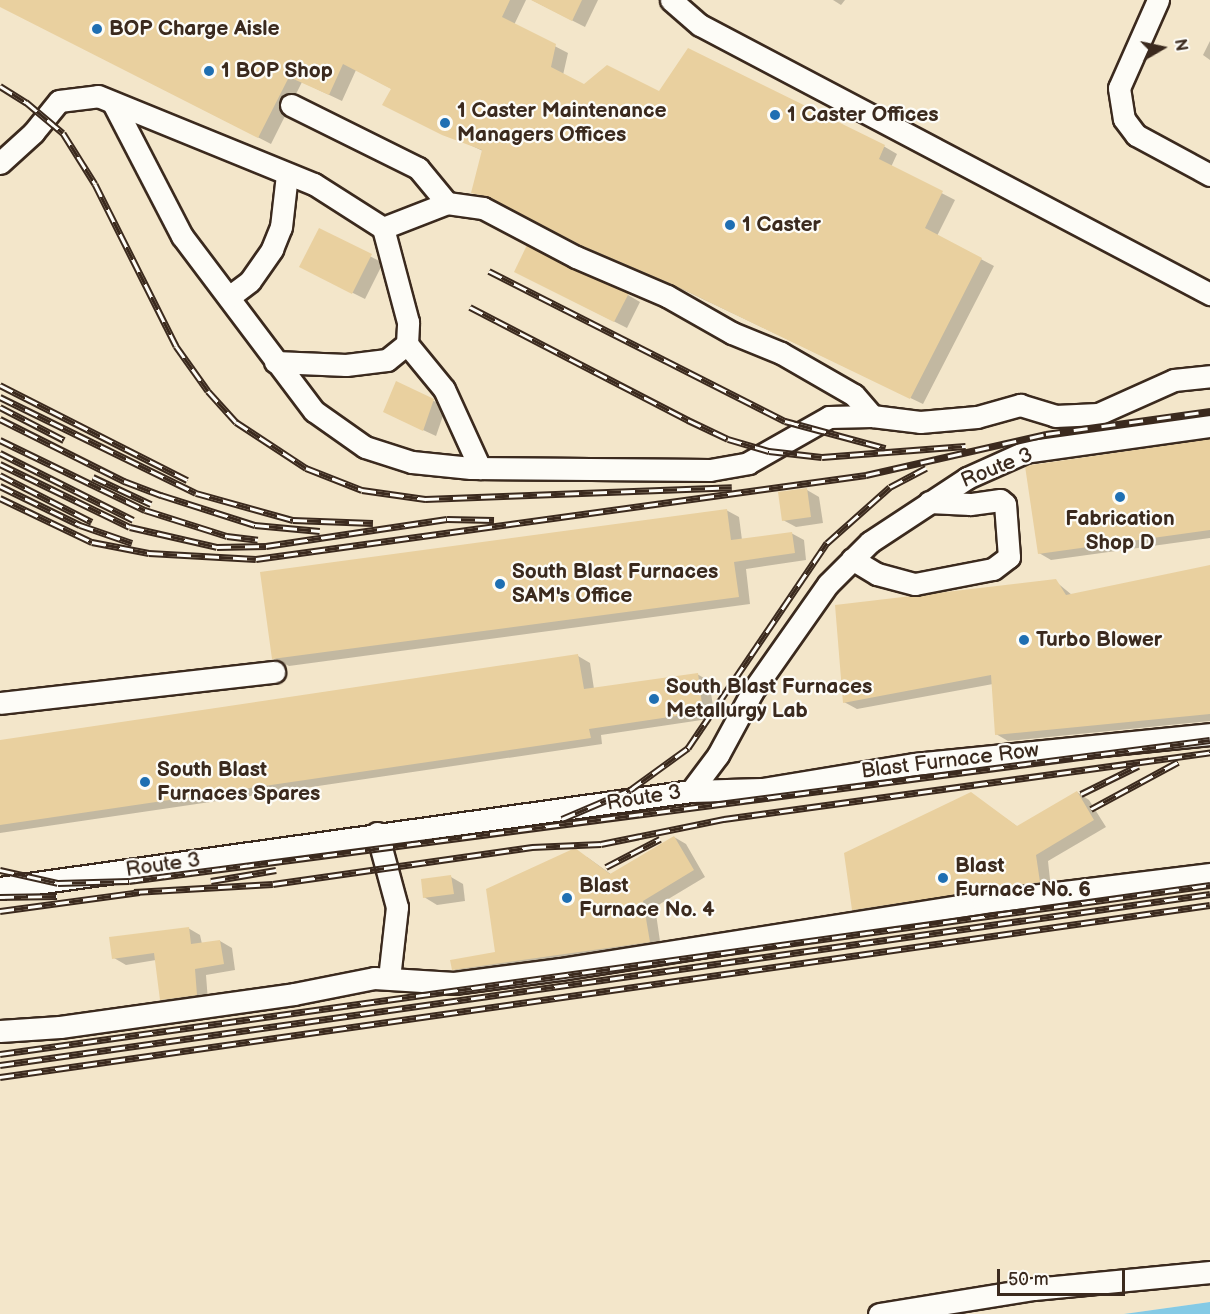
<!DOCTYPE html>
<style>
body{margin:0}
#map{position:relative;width:1210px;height:1314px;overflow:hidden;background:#f7efdd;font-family:"Balsamiq Sans",sans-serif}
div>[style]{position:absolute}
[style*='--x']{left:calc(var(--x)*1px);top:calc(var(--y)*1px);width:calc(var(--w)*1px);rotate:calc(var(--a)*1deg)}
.built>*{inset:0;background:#f3e6ca}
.water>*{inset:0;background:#84cae5}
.shadow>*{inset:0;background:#0003}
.building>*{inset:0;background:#e9d09f}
.roads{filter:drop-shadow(2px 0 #3b2a1e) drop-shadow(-2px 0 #3b2a1e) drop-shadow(0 2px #3b2a1e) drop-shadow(0 -2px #3b2a1e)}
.minor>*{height:21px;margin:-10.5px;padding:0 10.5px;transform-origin:10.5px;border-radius:10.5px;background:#fdfcf7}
.rail>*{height:7px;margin-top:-3.5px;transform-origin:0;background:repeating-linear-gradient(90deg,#fdfcf7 0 14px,#3b2a1e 0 28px);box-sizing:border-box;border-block:2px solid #3b2a1e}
.dots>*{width:16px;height:16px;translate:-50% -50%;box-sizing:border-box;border:3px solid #fdfcf7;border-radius:50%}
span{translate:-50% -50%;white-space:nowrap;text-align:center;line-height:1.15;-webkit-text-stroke:4.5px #fdfcf7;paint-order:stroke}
.poi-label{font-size:21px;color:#3b2a1e;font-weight:700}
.left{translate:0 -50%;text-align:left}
.street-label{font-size:21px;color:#3b2a1e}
.north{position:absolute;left:1132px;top:18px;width:60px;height:60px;-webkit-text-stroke:4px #fdfcf7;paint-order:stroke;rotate:81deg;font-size:16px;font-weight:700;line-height:24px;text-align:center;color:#3b2a1e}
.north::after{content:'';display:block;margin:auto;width:21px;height:27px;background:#3b2a1e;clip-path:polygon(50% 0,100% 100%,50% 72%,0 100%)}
.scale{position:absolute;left:997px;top:1269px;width:128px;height:27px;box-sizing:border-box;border:3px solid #3b2a1e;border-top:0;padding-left:8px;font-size:18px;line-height:21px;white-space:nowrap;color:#3b2a1e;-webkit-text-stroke:4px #fdfcf7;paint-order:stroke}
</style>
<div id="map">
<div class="built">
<div style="clip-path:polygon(0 0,1210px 0,1210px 1302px,1124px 1314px,0 1314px)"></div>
</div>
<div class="water">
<div style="clip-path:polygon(1210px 1302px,1210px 1314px,1124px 1314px)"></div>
</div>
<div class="shadow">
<div style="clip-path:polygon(0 0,526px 0,514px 25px,568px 53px,563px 75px,584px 86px,659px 93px,688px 50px,885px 147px,897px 154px,891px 167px,955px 200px,937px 236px,994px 266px,923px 404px,686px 291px,596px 252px,503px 203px,472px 192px,483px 151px,397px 111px,392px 89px,356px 70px,342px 101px,302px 82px,271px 144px,0 6px)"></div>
<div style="clip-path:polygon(532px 0,598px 0,585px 27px)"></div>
<div style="clip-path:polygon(833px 0,845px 0,841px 5px)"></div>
<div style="clip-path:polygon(1210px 41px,1210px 60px,1203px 55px)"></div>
<div style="clip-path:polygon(320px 230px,383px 263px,365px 299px,313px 273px)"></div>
<div style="clip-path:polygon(528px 278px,628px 295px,640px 302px,627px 328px)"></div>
<div style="clip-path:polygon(397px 383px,446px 407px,436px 436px,397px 418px)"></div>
<div style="clip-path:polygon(1210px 442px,1210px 538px,1051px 560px,1039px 553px)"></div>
<div style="clip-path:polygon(807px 490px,819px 497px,823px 523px,796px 527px,783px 520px)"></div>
<div style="clip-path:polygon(726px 510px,739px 517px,742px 540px,791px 533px,804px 540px,806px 560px,746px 569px,750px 604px,289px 666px,274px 658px)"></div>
<div style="clip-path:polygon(1210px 567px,1210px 721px,1008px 741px,996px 734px,993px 684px,857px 709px,844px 702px,1055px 581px,1072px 595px)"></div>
<div style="clip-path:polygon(578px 656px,590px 663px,594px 689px,697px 674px,709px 681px,715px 718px,601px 735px,602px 744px,0 833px,0 741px)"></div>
<div style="clip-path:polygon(1077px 792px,1089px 800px,1106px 827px,1048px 861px,1051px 889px,866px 916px,853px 909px,971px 794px,1018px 827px)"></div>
<div style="clip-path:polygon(674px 837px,686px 844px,705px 877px,655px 907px,661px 948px,466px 976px,454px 969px,497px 953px,587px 857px,612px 875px)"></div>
<div style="clip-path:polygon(451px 877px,463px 884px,465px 901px,437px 905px,424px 897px)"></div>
<div style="clip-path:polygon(188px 928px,200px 935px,202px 944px,220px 941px,232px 948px,235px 970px,206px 975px,208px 1001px,174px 1006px,162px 999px,156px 960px,126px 965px,114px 958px)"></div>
</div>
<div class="building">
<div style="clip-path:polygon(0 0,510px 0,502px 17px,556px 44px,551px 67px,584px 84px,607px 65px,659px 91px,688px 48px,885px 145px,879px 159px,943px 191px,925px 228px,982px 258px,910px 399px,672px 284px,581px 245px,489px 197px,471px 193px,482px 150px,442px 135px,382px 105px,391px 89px,343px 64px,329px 95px,289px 77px,258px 138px,0 7px)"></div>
<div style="clip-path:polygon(531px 0,582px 0,572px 21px)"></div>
<div style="clip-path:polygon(319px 228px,372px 254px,352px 294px,299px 267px)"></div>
<div style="clip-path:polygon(527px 245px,629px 293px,614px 322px,514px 272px)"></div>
<div style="clip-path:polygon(396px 381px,434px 399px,423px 431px,383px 412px)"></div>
<div style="clip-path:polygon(1210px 439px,1210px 530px,1038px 554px,1025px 466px)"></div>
<div style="clip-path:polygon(807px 488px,811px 517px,782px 521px,778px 492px)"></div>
<div style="clip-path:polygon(727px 509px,731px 540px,792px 532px,795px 553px,734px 562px,739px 597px,272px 659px,260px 572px)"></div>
<div style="clip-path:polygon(1210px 565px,1210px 714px,995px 735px,991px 675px,843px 703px,835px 605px,1056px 579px,1066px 595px)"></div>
<div style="clip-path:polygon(578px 654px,584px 689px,698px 673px,703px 712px,589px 729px,591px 738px,0 825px,0 740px)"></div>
<div style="clip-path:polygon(1077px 791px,1094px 820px,1036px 855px,1040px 882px,852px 910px,844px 853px,971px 792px,1017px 826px)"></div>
<div style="clip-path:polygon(674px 836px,694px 870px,643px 901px,650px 942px,452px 970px,450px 960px,495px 952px,486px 889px,575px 848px,610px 874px)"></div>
<div style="clip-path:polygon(451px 875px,454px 894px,423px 898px,421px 879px)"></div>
<div style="clip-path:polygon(189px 927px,191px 944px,220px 940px,224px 964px,195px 969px,197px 995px,160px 1000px,154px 953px,112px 959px,109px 937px)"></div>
</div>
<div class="roads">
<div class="minor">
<div style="--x:671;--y:0;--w:38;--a:41"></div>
<div style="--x:700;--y:25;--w:577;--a:27.81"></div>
<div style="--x:1158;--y:0;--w:96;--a:113.9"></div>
<div style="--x:1119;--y:88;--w:31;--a:81"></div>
<div style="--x:1124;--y:119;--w:20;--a:53"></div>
<div style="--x:1136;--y:135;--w:84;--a:28.4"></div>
<div style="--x:113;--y:103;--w:150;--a:62.6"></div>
<div style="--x:182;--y:236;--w:219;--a:53"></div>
<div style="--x:314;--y:411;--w:62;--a:35.2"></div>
<div style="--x:365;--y:447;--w:49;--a:17.7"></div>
<div style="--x:412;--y:462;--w:59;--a:5.8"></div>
<div style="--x:471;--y:468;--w:239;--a:0.5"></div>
<div style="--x:710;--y:470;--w:39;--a:-10"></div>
<div style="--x:748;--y:463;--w:93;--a:-29.6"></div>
<div style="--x:829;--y:417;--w:43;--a:-1.3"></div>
<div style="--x:291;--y:105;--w:142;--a:26.4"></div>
<div style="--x:418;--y:168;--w:45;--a:50.4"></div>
<div style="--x:0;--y:163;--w:45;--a:-42.3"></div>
<div style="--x:33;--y:133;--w:41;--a:-50.9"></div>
<div style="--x:59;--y:101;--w:39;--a:-7"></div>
<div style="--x:98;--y:96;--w:233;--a:22.2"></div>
<div style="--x:314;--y:184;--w:82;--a:32.5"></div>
<div style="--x:383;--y:228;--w:69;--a:-21.3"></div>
<div style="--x:447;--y:203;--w:36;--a:8"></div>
<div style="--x:483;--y:208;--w:105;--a:27.8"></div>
<div style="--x:576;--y:257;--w:99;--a:23.2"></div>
<div style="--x:667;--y:296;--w:75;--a:29.6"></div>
<div style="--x:732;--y:333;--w:53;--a:22.2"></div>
<div style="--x:781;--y:353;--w:84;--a:29.9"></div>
<div style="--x:854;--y:395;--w:28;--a:49"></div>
<div style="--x:872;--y:416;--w:48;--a:7.1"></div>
<div style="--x:920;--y:422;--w:57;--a:-5"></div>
<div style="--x:977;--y:417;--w:45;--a:-15.6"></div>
<div style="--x:1020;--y:405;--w:37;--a:17"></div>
<div style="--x:1055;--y:416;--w:43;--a:-2.7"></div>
<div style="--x:1098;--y:414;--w:83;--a:-24.1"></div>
<div style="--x:1174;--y:380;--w:36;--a:-6"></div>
<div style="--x:229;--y:297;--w:26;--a:-37"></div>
<div style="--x:250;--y:281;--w:39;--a:-55"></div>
<div style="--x:272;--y:249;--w:24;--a:-68"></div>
<div style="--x:281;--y:227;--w:53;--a:-83.5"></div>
<div style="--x:407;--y:344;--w:58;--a:50.6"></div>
<div style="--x:444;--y:389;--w:87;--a:65.5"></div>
<div style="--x:275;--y:362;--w:71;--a:2.4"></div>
<div style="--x:346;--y:365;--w:41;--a:-7"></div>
<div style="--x:387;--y:360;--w:26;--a:-39"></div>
<div style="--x:407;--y:344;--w:22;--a:-87"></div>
<div style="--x:408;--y:322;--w:97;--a:-104.9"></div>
<div style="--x:852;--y:559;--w:29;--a:31"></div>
<div style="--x:877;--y:574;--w:39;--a:15"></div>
<div style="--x:915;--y:584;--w:79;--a:-10.9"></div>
<div style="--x:993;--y:569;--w:20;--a:-37"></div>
<div style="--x:1009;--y:557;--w:53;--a:-94.3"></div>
<div style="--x:1005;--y:504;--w:6;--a:-141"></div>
<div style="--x:1000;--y:500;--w:30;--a:172"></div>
<div style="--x:970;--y:504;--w:41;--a:-177.2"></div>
<div style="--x:0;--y:703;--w:276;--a:-6.5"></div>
<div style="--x:691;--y:791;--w:71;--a:-1.6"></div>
<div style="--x:762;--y:789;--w:155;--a:-9.3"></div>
<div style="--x:915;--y:764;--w:297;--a:-5.8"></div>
<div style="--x:377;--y:833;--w:77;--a:74.9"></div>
<div style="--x:397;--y:907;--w:71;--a:96.4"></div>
<div style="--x:0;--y:888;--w:698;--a:-7.99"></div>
<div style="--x:691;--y:791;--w:45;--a:-53.1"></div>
<div style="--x:718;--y:755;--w:72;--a:-61.6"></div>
<div style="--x:752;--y:692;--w:132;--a:-54.9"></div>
<div style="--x:828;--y:584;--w:59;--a:-45"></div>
<div style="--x:870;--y:542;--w:116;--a:-33.4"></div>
<div style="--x:967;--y:478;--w:64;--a:-24.1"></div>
<div style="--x:1025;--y:452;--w:187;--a:-8"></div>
<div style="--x:0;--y:1031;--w:60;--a:-3.8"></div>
<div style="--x:60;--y:1027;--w:236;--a:-8"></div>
<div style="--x:294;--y:994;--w:82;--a:-11.3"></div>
<div style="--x:374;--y:978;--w:80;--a:3.6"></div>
<div style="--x:454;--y:983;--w:108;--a:-7.5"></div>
<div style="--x:561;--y:969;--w:427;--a:-9"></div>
<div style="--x:983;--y:902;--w:229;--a:-7"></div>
<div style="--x:879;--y:1314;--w:157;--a:-9.2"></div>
<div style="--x:1034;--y:1289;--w:177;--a:-5.5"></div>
</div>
</div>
<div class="rail">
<div style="--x:0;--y:86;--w:31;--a:32"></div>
<div style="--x:26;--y:102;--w:48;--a:40"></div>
<div style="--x:63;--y:133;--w:60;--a:57.9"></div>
<div style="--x:95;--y:184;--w:181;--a:63.4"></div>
<div style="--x:176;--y:346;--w:55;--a:54.6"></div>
<div style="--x:208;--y:391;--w:42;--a:47.9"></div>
<div style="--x:236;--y:422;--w:84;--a:33.3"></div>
<div style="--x:306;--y:468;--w:60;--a:21.4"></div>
<div style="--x:362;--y:490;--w:64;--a:8.1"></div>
<div style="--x:425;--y:499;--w:307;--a:-2.2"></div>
<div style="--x:489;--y:271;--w:332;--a:26.9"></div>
<div style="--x:785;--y:421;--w:104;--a:15.1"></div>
<div style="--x:470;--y:307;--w:246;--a:27.4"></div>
<div style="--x:688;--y:420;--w:44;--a:25.4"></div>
<div style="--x:728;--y:439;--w:43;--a:16.3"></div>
<div style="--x:769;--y:451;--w:53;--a:6.5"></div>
<div style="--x:822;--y:457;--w:144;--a:-4.4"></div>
<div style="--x:0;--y:385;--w:210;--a:26.9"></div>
<div style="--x:0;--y:397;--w:218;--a:26.1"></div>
<div style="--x:196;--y:493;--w:101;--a:15.6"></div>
<div style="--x:293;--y:520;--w:80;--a:2.1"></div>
<div style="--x:0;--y:407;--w:72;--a:27.3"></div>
<div style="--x:0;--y:419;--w:139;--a:26.6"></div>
<div style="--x:124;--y:481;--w:40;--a:21"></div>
<div style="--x:161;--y:495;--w:99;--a:17.7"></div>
<div style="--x:255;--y:525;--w:65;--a:5.3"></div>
<div style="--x:0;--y:440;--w:161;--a:25.8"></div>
<div style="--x:145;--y:510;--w:86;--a:17.6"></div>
<div style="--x:227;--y:536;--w:31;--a:7"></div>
<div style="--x:0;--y:453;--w:149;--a:26.7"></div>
<div style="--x:0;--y:464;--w:144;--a:25.9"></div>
<div style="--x:130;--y:527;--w:89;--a:12.9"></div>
<div style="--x:217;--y:547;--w:49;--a:-1.2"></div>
<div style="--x:266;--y:546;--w:183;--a:-8.5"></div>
<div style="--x:447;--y:519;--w:47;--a:1.2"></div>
<div style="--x:0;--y:475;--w:103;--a:27.1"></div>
<div style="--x:93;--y:477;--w:64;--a:25"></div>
<div style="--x:0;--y:486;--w:89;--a:26"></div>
<div style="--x:80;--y:525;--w:55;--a:19.1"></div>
<div style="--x:0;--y:498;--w:102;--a:25.6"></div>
<div style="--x:92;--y:542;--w:58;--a:10.9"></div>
<div style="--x:149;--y:553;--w:107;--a:3.2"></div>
<div style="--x:256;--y:559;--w:616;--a:-7.84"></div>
<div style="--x:866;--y:475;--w:185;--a:-12.8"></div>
<div style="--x:1046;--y:434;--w:166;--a:-8"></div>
<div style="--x:1081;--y:794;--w:64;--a:-26.2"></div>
<div style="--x:1091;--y:809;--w:99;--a:-28.4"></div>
<div style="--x:562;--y:819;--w:74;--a:-23.1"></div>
<div style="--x:630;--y:790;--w:72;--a:-35.9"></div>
<div style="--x:688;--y:748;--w:248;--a:-55.9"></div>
<div style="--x:827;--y:543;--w:84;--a:-41.6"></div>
<div style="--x:890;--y:487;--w:41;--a:-27.8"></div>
<div style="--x:606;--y:867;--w:61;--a:-27.4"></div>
<div style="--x:0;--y:870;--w:59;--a:12.6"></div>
<div style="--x:58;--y:883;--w:71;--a:-1.6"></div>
<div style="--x:129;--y:881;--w:1090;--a:-7.43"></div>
<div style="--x:211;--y:881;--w:66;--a:-9.6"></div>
<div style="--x:134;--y:892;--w:139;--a:-3.3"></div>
<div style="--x:273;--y:884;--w:262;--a:-8.1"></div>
<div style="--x:532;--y:847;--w:69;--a:-2.5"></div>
<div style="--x:601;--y:844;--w:126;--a:-11.5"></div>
<div style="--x:724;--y:819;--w:491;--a:-7.8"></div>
<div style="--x:0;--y:897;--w:57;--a:-1"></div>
<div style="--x:0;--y:911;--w:141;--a:-7.7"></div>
<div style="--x:0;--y:1054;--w:1222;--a:-7.95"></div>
<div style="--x:0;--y:1065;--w:1222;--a:-8.04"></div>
<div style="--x:0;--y:1077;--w:1222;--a:-8.09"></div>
</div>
<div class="dots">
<div style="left:97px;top:29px;background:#1f6fb2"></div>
<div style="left:209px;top:71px;background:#1f6fb2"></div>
<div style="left:775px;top:115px;background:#1f6fb2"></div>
<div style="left:445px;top:123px;background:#1f6fb2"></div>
<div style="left:730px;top:225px;background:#1f6fb2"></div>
<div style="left:1120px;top:497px;background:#1f6fb2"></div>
<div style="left:500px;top:584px;background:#1f6fb2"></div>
<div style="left:1024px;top:640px;background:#1f6fb2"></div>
<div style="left:654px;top:699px;background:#1f6fb2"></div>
<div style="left:145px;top:782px;background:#1f6fb2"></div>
<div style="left:943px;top:878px;background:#1f6fb2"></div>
<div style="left:567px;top:898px;background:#1f6fb2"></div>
</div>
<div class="poi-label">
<span class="left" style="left:109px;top:29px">BOP Charge Aisle</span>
<span class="left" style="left:221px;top:71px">1 BOP Shop</span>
<span class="left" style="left:457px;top:123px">1 Caster Maintenance<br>Managers Offices</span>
<span class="left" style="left:787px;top:115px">1 Caster Offices</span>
<span class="left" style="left:742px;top:225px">1 Caster</span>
<span style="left:1120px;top:531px">Fabrication<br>Shop D</span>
<span class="left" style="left:512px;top:584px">South Blast Furnaces<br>SAM's Office</span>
<span class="left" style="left:1036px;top:640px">Turbo Blower</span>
<span class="left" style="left:666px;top:699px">South Blast Furnaces<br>Metallurgy Lab</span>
<span class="left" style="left:157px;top:782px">South Blast<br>Furnaces Spares</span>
<span class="left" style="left:955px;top:878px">Blast<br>Furnace No. 6</span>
<span class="left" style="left:579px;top:898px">Blast<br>Furnace No. 4</span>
</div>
<div class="street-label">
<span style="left:997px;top:468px;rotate:-22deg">Route 3</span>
<span style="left:950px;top:761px;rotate:-7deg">Blast Furnace Row</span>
<span style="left:644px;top:798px;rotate:-9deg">Route 3</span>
<span style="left:163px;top:865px;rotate:-8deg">Route 3</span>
</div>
<div class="north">N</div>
<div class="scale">50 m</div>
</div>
